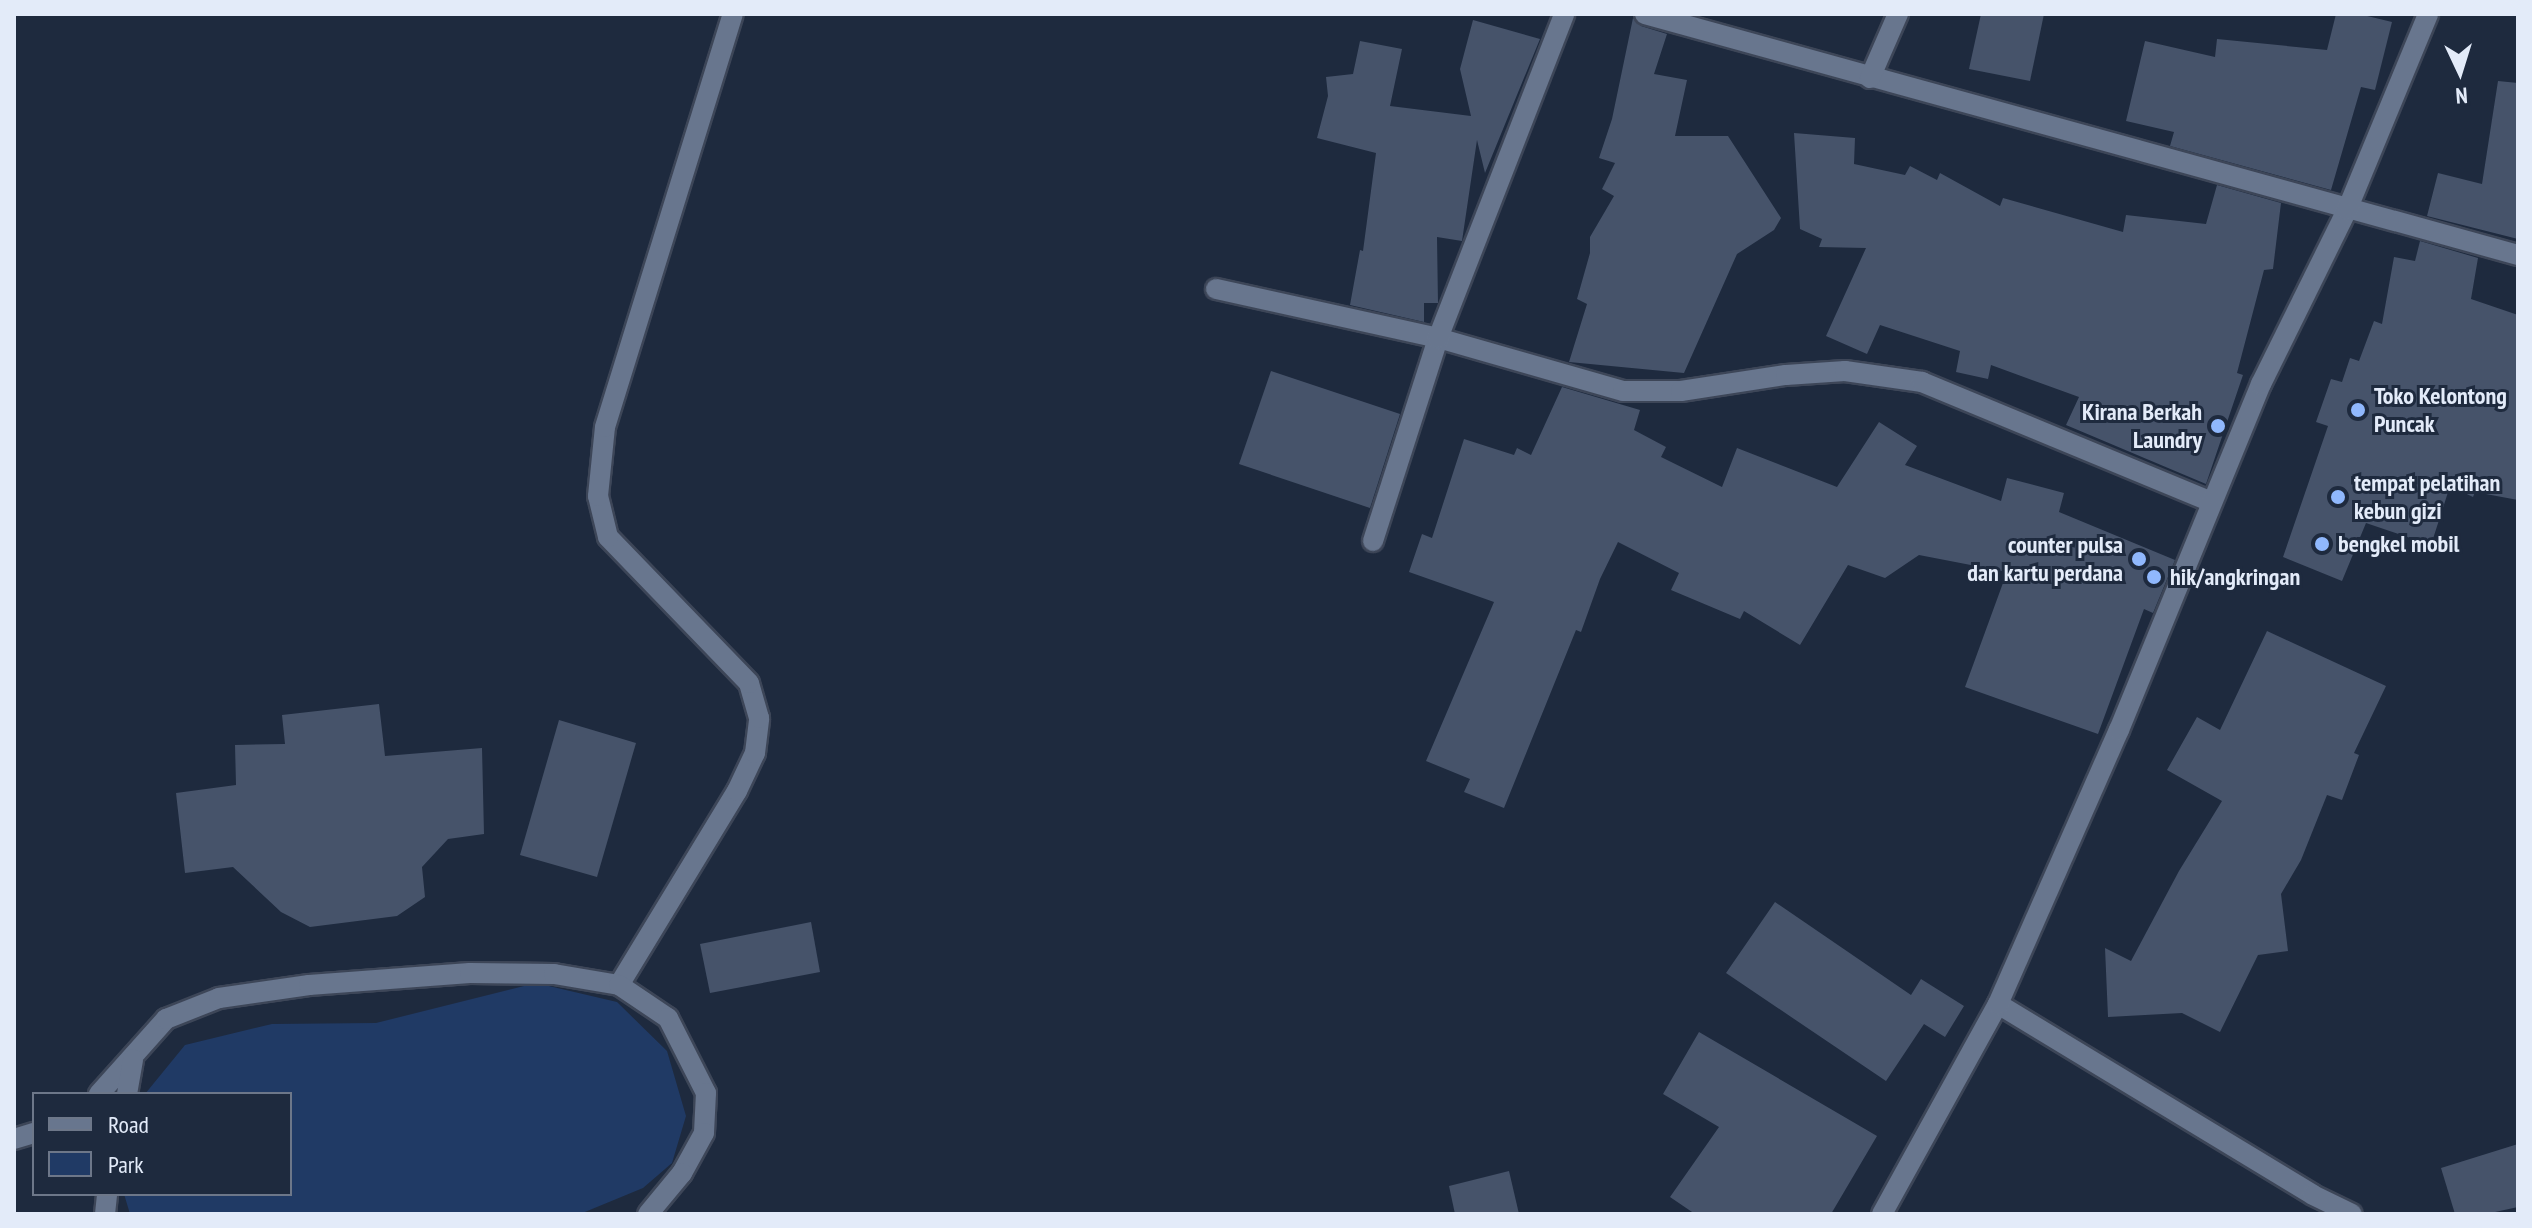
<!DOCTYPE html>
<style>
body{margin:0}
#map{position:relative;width:2532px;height:1228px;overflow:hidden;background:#1e2a3e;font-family:"PT Sans Narrow",sans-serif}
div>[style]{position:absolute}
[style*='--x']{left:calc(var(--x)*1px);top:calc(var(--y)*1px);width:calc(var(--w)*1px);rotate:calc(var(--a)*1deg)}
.green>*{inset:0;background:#203a65}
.building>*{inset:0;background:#46536a}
.roads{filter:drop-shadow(2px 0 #3d4658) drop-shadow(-2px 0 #3d4658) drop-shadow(0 2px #3d4658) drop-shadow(0 -2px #3d4658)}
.minor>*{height:20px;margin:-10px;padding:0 10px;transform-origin:10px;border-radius:10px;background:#68768e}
.dots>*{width:22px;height:22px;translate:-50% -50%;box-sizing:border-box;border:4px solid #1e2a3e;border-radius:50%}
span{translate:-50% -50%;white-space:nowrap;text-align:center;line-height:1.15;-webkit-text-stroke:6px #1e2a3e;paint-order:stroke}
.poi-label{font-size:24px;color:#e3ebf9;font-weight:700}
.left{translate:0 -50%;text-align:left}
.right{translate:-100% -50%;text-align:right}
.frame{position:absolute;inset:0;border:16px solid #e3ebf9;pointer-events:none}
.legend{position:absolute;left:32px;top:1092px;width:260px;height:104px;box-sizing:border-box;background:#1e2a3e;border:2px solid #6d7789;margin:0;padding:10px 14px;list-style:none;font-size:24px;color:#e3ebf9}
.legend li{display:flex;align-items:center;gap:16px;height:40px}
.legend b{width:40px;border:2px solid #6d7789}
.north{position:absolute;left:2420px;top:32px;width:80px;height:80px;-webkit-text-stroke:6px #1e2a3e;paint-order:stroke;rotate:176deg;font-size:22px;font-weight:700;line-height:32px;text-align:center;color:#e3ebf9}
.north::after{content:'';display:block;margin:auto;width:28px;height:36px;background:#e3ebf9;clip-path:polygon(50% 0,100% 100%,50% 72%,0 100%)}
</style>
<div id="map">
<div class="green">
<div style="clip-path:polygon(536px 983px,617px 1002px,667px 1051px,686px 1116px,672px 1163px,643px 1188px,580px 1214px,130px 1214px,124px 1194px,290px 1194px,290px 1094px,145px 1094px,185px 1045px,272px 1024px,376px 1023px)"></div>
</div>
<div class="building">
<div style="clip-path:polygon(1981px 14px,2044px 14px,2030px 81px,1969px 69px)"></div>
<div style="clip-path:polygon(2336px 14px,2359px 14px,2392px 22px,2375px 90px,2361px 87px,2331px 190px,2170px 146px,2174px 132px,2126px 121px,2145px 41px,2215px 57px,2217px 39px,2327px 50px)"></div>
<div style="clip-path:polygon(1633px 18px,1641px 26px,1667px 34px,1654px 74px,1687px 80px,1675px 136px,1728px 136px,1781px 218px,1774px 230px,1737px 254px,1684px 373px,1569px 362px,1587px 304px,1577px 299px,1590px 253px,1590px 237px,1614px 196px,1602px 189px,1615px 163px,1599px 158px,1612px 119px)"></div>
<div style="clip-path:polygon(1473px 20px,1540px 39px,1485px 173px,1477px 140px,1462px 241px,1437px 237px,1438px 303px,1424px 303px,1424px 322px,1350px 305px,1360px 250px,1363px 251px,1376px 153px,1317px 138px,1328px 96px,1326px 77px,1353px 74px,1360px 41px,1402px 49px,1390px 106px,1471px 116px,1460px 69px)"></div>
<div style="clip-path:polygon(2498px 81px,2518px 83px,2518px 239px,2427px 216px,2438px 173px,2482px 184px)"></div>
<div style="clip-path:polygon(1794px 133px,1855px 138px,1854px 164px,1905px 175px,1910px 166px,1937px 180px,1940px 173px,2000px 206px,2003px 198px,2123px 232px,2126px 215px,2206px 224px,2217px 185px,2281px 203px,2273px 269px,2264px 270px,2237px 373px,2243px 375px,2206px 484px,2066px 425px,2079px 397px,1991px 365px,1988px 379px,1956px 372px,1960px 351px,1880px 325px,1867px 354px,1826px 336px,1866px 248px,1819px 247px,1822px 239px,1800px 229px)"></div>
<div style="clip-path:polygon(2420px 241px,2478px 258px,2471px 299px,2518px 315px,2518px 500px,2475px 492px,2473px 497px,2450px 486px,2431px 545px,2366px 523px,2342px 581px,2283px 557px,2328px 426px,2316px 422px,2331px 379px,2342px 382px,2350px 358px,2359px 361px,2374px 321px,2382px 324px,2394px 257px,2415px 261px)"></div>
<div style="clip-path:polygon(1271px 371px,1400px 414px,1370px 508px,1239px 464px)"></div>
<div style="clip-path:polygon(1562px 387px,1640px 410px,1634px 430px,1666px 447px,1661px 457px,1722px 487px,1737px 448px,1837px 487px,1879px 422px,1917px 446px,1905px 465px,2001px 501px,2007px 478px,2064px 493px,2059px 512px,2175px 560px,2153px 613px,2144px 609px,2098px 734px,1965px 687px,2007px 572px,1919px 555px,1885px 578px,1848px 565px,1800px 645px,1744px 611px,1740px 619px,1671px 590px,1679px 573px,1618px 542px,1600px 579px,1581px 632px,1576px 630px,1504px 808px,1464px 792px,1470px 779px,1426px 761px,1494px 602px,1409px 572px,1422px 534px,1432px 538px,1464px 439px,1514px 455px,1517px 448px,1531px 455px)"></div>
<div style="clip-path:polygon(2267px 631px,2386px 686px,2354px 753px,2359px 755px,2342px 800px,2327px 795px,2301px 860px,2281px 894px,2288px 951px,2258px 955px,2220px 1032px,2182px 1013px,2108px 1017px,2105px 948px,2131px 961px,2179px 871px,2222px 801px,2167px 770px,2197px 717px,2220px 730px)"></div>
<div style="clip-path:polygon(379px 704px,385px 756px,482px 748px,484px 834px,448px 839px,422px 867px,425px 897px,397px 916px,310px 927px,281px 912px,233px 867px,185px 873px,176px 793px,236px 785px,235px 745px,285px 744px,282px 715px)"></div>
<div style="clip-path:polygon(559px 720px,636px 743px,597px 877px,520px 855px)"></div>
<div style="clip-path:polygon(1775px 902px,1911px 995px,1921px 979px,1964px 1006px,1945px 1037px,1924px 1024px,1886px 1081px,1726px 973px)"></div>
<div style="clip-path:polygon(811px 922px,820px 972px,710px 993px,700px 944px)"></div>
<div style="clip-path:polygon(1699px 1032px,1877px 1136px,1831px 1214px,1695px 1214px,1670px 1197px,1719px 1127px,1663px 1094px)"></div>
<div style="clip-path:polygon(2518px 1144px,2518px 1207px,2486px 1214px,2455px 1214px,2441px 1168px)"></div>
<div style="clip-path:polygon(1509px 1171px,1519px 1214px,1455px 1214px,1449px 1186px)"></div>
</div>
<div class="roads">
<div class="minor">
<div style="--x:1645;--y:14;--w:906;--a:15.43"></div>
<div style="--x:1870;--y:78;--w:70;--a:-66.4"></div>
<div style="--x:1216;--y:289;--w:227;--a:12.4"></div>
<div style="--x:1438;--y:338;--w:192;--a:16"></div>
<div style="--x:1623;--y:391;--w:58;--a:0"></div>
<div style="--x:1681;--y:391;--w:106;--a:-8.7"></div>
<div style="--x:1786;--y:375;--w:59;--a:-3.9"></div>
<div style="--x:1845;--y:371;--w:78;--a:8.1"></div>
<div style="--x:1922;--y:382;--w:312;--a:22.5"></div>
<div style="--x:1373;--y:541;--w:213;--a:-72.2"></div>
<div style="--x:1438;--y:338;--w:348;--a:-68.7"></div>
<div style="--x:619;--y:985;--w:227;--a:-58.7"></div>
<div style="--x:737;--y:791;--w:42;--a:-64.7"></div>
<div style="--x:755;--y:753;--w:35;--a:-83"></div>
<div style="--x:759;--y:718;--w:36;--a:-106"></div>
<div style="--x:749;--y:683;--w:203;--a:-134"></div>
<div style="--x:608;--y:537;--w:42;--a:-103.7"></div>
<div style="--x:598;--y:496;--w:69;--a:-84.2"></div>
<div style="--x:605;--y:427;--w:432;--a:-72.8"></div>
<div style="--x:1998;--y:1004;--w:368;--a:31.2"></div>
<div style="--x:2313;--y:1195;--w:43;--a:26"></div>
<div style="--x:99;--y:1094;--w:101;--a:-48.2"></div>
<div style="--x:166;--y:1019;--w:57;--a:-21.6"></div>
<div style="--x:219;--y:998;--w:91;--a:-8.2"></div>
<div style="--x:309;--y:985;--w:161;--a:-4.3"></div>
<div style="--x:470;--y:973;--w:84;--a:0.7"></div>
<div style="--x:554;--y:974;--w:66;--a:9.6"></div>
<div style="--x:619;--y:985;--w:59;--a:34"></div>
<div style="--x:668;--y:1018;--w:84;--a:63.1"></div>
<div style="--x:706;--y:1093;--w:40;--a:92.9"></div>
<div style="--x:704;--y:1133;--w:46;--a:118.8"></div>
<div style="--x:682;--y:1173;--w:53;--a:129.7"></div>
<div style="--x:127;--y:1094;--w:35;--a:-80"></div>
<div style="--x:14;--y:1139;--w:21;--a:-17"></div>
<div style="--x:105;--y:1214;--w:20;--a:-84"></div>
<div style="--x:1882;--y:1214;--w:240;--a:-61.1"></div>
<div style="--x:1998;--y:1004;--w:300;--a:-66.2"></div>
<div style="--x:2119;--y:730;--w:374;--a:-67.7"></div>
<div style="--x:2261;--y:384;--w:194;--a:-63.7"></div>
<div style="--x:2347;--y:210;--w:212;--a:-67.5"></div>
</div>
</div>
<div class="dots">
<div style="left:2358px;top:410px;background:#90b8fd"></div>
<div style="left:2218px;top:426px;background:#90b8fd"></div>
<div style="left:2338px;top:497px;background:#90b8fd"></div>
<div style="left:2322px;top:544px;background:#90b8fd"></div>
<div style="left:2139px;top:559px;background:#90b8fd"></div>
<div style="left:2154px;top:577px;background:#90b8fd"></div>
</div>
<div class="poi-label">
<span class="left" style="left:2374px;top:410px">Toko Kelontong<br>Puncak</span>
<span class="right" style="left:2202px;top:426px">Kirana Berkah<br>Laundry</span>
<span class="left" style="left:2354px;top:497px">tempat pelatihan<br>kebun gizi</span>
<span class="left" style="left:2338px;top:544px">bengkel mobil</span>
<span class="right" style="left:2123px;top:559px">counter pulsa<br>dan kartu perdana</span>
<span class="left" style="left:2170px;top:577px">hik/angkringan</span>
</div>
<div class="frame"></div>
<ul class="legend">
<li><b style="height:10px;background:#68768e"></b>Road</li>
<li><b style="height:22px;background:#203a65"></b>Park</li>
</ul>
<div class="north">N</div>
</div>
